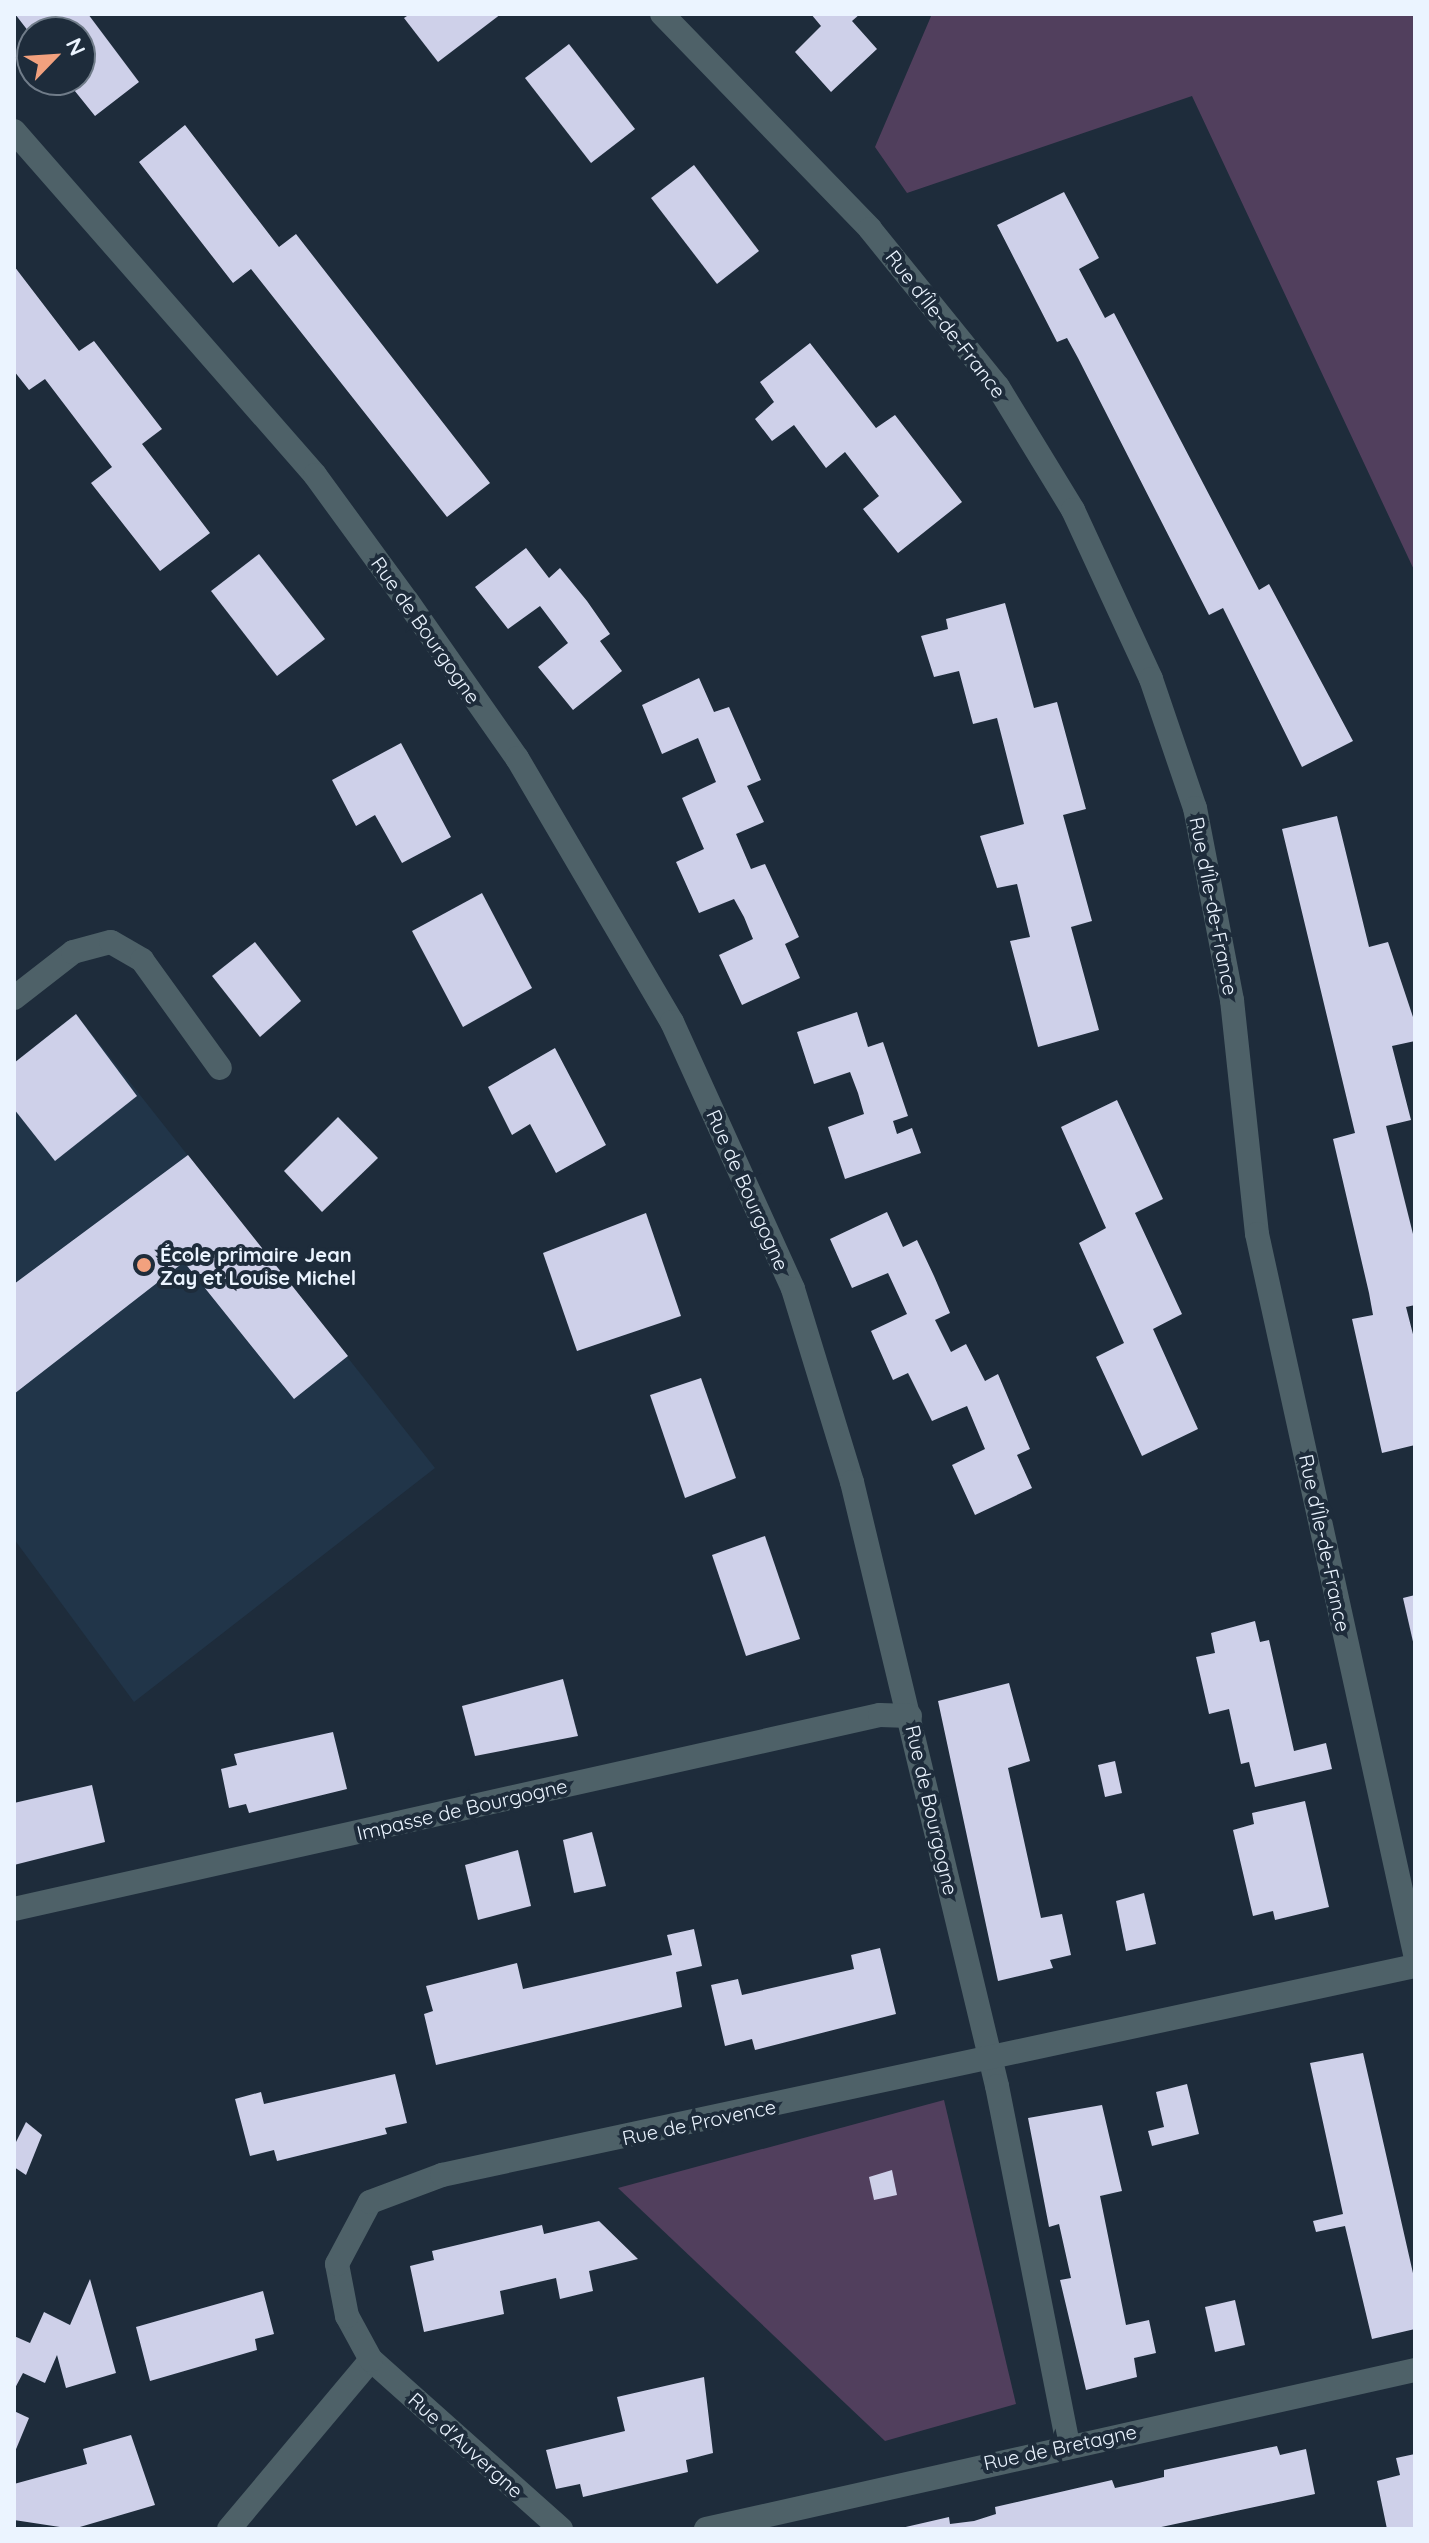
<!DOCTYPE html>
<meta charset="utf-8">
<style>
body{margin:0}
#map{position:relative;width:1429px;height:2543px;overflow:hidden;background:#1e2c3b;font-family:Quicksand,sans-serif}
div>[style]{position:absolute}
[style*='--x']{left:calc(var(--x)*1px);top:calc(var(--y)*1px);width:calc(var(--w)*1px);rotate:calc(var(--a)*1deg)}
.built>*{inset:0;background:#213549}
.green>*{inset:0;background:#513f5d}
.building>*{inset:0;background:#ced0e9}
.street>*{height:24px;margin:-12px;padding:0 12px;transform-origin:12px;border-radius:12px;background:#4e6168}
.dots>*{width:22px;height:22px;translate:-50% -50%;box-sizing:border-box;border:4px solid #1e2c3b;border-radius:50%}
span{translate:-50% -50%;white-space:nowrap;text-align:center;line-height:1.15;-webkit-text-stroke:8px #1e2c3b;paint-order:stroke}
.street-label{font-size:20px;color:#ebf4ff}
.poi-label{font-size:20px;color:#ebf4ff;font-weight:700}
.left{translate:0 -50%;text-align:left}
.frame{position:absolute;inset:0;border:16px solid #ebf4ff;pointer-events:none}
.north{position:absolute;left:16px;top:16px;width:80px;height:80px;box-sizing:border-box;background:#1e2c3b;border:2px solid #707c89;border-radius:50%;rotate:65deg;font-size:22px;font-weight:700;line-height:32px;text-align:center;color:#ebf4ff}
.north::after{content:'';display:block;margin:auto;width:28px;height:36px;background:#f2a17e;clip-path:polygon(50% 0,100% 100%,50% 72%,0 100%)}
</style>
<div id="map">
<div class="built">
<div style="clip-path:polygon(76px 1014px,435px 1468px,134px 1702px,14px 1539px,14px 1063px)"></div>
</div>
<div class="green">
<div style="clip-path:polygon(932px 14px,1415px 14px,1415px 572px,1192px 96px,907px 193px,875px 147px)"></div>
<div style="clip-path:polygon(944px 2100px,1016px 2404px,885px 2441px,618px 2188px)"></div>
</div>
<div class="building">
<div style="clip-path:polygon(15px 14px,88px 14px,139px 82px,95px 116px,66px 80px,80px 80px,80px 32px,32px 36px)"></div>
<div style="clip-path:polygon(410px 14px,501px 14px,438px 62px,404px 18px)"></div>
<div style="clip-path:polygon(811px 14px,860px 14px,852px 21px,877px 49px,831px 92px,795px 52px,821px 26px)"></div>
<div style="clip-path:polygon(569px 44px,635px 129px,591px 163px,525px 78px)"></div>
<div style="clip-path:polygon(185px 125px,279px 247px,296px 234px,490px 483px,447px 517px,251px 269px,233px 283px,139px 162px)"></div>
<div style="clip-path:polygon(694px 165px,759px 251px,717px 284px,651px 198px)"></div>
<div style="clip-path:polygon(1064px 192px,1099px 258px,1079px 269px,1105px 318px,1114px 313px,1259px 590px,1269px 584px,1353px 741px,1302px 767px,1223px 608px,1209px 615px,1078px 358px,1067px 338px,1057px 342px,997px 225px)"></div>
<div style="clip-path:polygon(14px 266px,79px 351px,94px 341px,162px 429px,142px 444px,210px 533px,160px 571px,91px 483px,112px 467px,45px 379px,29px 390px,14px 371px)"></div>
<div style="clip-path:polygon(810px 343px,876px 428px,895px 415px,962px 502px,898px 553px,863px 509px,879px 496px,845px 452px,826px 468px,794px 425px,772px 441px,755px 419px,774px 402px,760px 382px)"></div>
<div style="clip-path:polygon(526px 548px,549px 578px,560px 568px,587px 601px,610px 634px,600px 641px,622px 671px,573px 710px,538px 667px,568px 643px,540px 606px,508px 629px,475px 587px)"></div>
<div style="clip-path:polygon(259px 554px,325px 639px,277px 676px,211px 591px)"></div>
<div style="clip-path:polygon(1005px 603px,1034px 708px,1057px 702px,1086px 809px,1063px 815px,1092px 921px,1071px 927px,1099px 1030px,1038px 1047px,1010px 941px,1030px 937px,1017px 884px,997px 888px,980px 836px,1024px 824px,997px 718px,973px 724px,959px 671px,934px 677px,921px 636px,948px 629px,946px 619px)"></div>
<div style="clip-path:polygon(699px 678px,714px 712px,729px 707px,761px 780px,747px 786px,764px 822px,736px 834px,751px 869px,765px 864px,799px 937px,785px 944px,800px 978px,742px 1005px,719px 955px,753px 939px,744px 917px,734px 899px,699px 913px,676px 862px,704px 849px,682px 798px,716px 782px,698px 738px,662px 754px,642px 705px)"></div>
<div style="clip-path:polygon(401px 743px,451px 837px,402px 863px,375px 815px,356px 826px,332px 780px)"></div>
<div style="clip-path:polygon(1337px 816px,1369px 947px,1388px 942px,1415px 1023px,1415px 1041px,1392px 1046px,1411px 1120px,1386px 1126px,1415px 1242px,1415px 1305px,1406px 1307px,1415px 1342px,1415px 1445px,1382px 1453px,1352px 1319px,1373px 1315px,1369px 1293px,1333px 1139px,1355px 1133px,1282px 829px)"></div>
<div style="clip-path:polygon(482px 893px,532px 988px,463px 1027px,412px 931px)"></div>
<div style="clip-path:polygon(255px 942px,301px 1001px,260px 1037px,212px 976px)"></div>
<div style="clip-path:polygon(857px 1012px,868px 1047px,883px 1042px,908px 1116px,893px 1121px,897px 1134px,912px 1128px,921px 1153px,845px 1179px,828px 1127px,864px 1114px,858px 1093px,850px 1072px,814px 1084px,797px 1032px)"></div>
<div style="clip-path:polygon(76px 1014px,137px 1096px,55px 1161px,14px 1109px,14px 1063px)"></div>
<div style="clip-path:polygon(555px 1048px,606px 1145px,556px 1173px,530px 1124px,512px 1135px,488px 1087px)"></div>
<div style="clip-path:polygon(1117px 1100px,1163px 1199px,1135px 1213px,1182px 1314px,1153px 1329px,1198px 1429px,1142px 1456px,1096px 1357px,1124px 1343px,1079px 1243px,1106px 1228px,1061px 1127px)"></div>
<div style="clip-path:polygon(338px 1117px,378px 1158px,322px 1212px,284px 1171px)"></div>
<div style="clip-path:polygon(188px 1155px,348px 1356px,294px 1399px,184px 1262px,14px 1394px,14px 1284px)"></div>
<div style="clip-path:polygon(887px 1212px,903px 1247px,917px 1240px,934px 1276px,950px 1313px,935px 1320px,951px 1352px,966px 1344px,985px 1381px,998px 1374px,1030px 1449px,1017px 1455px,1032px 1488px,975px 1515px,952px 1465px,985px 1449px,967px 1406px,932px 1421px,908px 1373px,893px 1380px,871px 1331px,907px 1314px,888px 1273px,852px 1288px,830px 1239px)"></div>
<div style="clip-path:polygon(646px 1213px,681px 1316px,577px 1351px,543px 1253px)"></div>
<div style="clip-path:polygon(701px 1378px,736px 1478px,685px 1498px,650px 1395px)"></div>
<div style="clip-path:polygon(765px 1536px,800px 1639px,746px 1656px,712px 1555px)"></div>
<div style="clip-path:polygon(1415px 1595px,1415px 1646px,1414px 1646px,1403px 1598px)"></div>
<div style="clip-path:polygon(1255px 1621px,1260px 1642px,1269px 1640px,1294px 1751px,1326px 1743px,1332px 1769px,1255px 1787px,1249px 1762px,1241px 1764px,1229px 1709px,1209px 1714px,1196px 1657px,1215px 1653px,1211px 1633px)"></div>
<div style="clip-path:polygon(563px 1679px,578px 1736px,475px 1756px,462px 1706px)"></div>
<div style="clip-path:polygon(1009px 1683px,1030px 1761px,1008px 1768px,1041px 1918px,1062px 1914px,1071px 1955px,1050px 1960px,1053px 1968px,998px 1981px,938px 1701px)"></div>
<div style="clip-path:polygon(333px 1732px,347px 1789px,249px 1813px,246px 1804px,229px 1808px,221px 1769px,237px 1765px,234px 1754px)"></div>
<div style="clip-path:polygon(1115px 1761px,1122px 1793px,1105px 1797px,1098px 1765px)"></div>
<div style="clip-path:polygon(92px 1785px,105px 1842px,14px 1865px,14px 1803px)"></div>
<div style="clip-path:polygon(1305px 1801px,1329px 1907px,1275px 1920px,1273px 1911px,1253px 1916px,1233px 1830px,1254px 1824px,1252px 1813px)"></div>
<div style="clip-path:polygon(592px 1832px,606px 1886px,574px 1893px,563px 1840px)"></div>
<div style="clip-path:polygon(518px 1850px,531px 1906px,478px 1920px,465px 1865px)"></div>
<div style="clip-path:polygon(1144px 1893px,1156px 1944px,1126px 1951px,1116px 1901px)"></div>
<div style="clip-path:polygon(694px 1929px,702px 1966px,676px 1972px,682px 2007px,436px 2065px,424px 2014px,433px 2011px,426px 1986px,517px 1963px,523px 1989px,672px 1955px,667px 1935px)"></div>
<div style="clip-path:polygon(880px 1948px,896px 2014px,755px 2050px,752px 2039px,725px 2046px,711px 1985px,738px 1979px,742px 1995px,854px 1969px,851px 1955px)"></div>
<div style="clip-path:polygon(1363px 2053px,1415px 2282px,1415px 2329px,1372px 2339px,1345px 2226px,1316px 2232px,1313px 2221px,1343px 2214px,1310px 2063px)"></div>
<div style="clip-path:polygon(395px 2074px,407px 2123px,385px 2128px,387px 2134px,277px 2161px,274px 2150px,250px 2156px,235px 2099px,261px 2092px,264px 2104px)"></div>
<div style="clip-path:polygon(1187px 2084px,1199px 2134px,1152px 2146px,1148px 2131px,1164px 2127px,1156px 2092px)"></div>
<div style="clip-path:polygon(1102px 2105px,1122px 2191px,1100px 2196px,1126px 2325px,1149px 2320px,1156px 2353px,1134px 2358px,1137px 2377px,1086px 2390px,1060px 2280px,1071px 2278px,1059px 2224px,1049px 2227px,1028px 2118px)"></div>
<div style="clip-path:polygon(26px 2122px,42px 2135px,26px 2175px,14px 2167px,14px 2146px)"></div>
<div style="clip-path:polygon(892px 2170px,897px 2195px,874px 2200px,869px 2177px)"></div>
<div style="clip-path:polygon(599px 2221px,638px 2259px,589px 2271px,593px 2291px,560px 2299px,556px 2278px,500px 2291px,504px 2314px,424px 2332px,410px 2266px,434px 2260px,432px 2251px,542px 2225px,544px 2234px)"></div>
<div style="clip-path:polygon(90px 2279px,116px 2373px,66px 2388px,57px 2355px,45px 2383px,23px 2373px,14px 2390px,14px 2336px,30px 2343px,44px 2312px,70px 2325px)"></div>
<div style="clip-path:polygon(263px 2291px,274px 2334px,255px 2339px,257px 2350px,150px 2381px,136px 2327px)"></div>
<div style="clip-path:polygon(1235px 2300px,1245px 2345px,1215px 2352px,1205px 2307px)"></div>
<div style="clip-path:polygon(704px 2377px,713px 2453px,686px 2460px,688px 2472px,583px 2497px,580px 2484px,556px 2489px,546px 2450px,625px 2431px,617px 2397px)"></div>
<div style="clip-path:polygon(14px 2411px,29px 2418px,14px 2454px)"></div>
<div style="clip-path:polygon(131px 2435px,155px 2505px,73px 2529px,14px 2520px,14px 2484px,87px 2464px,83px 2449px)"></div>
<div style="clip-path:polygon(1277px 2446px,1280px 2455px,1306px 2449px,1315px 2494px,1152px 2529px,897px 2529px,949px 2517px,950px 2524px,974px 2521px,996px 2514px,995px 2507px,1112px 2480px,1115px 2488px,1138px 2483px,1164px 2477px,1164px 2470px)"></div>
<div style="clip-path:polygon(1415px 2454px,1415px 2529px,1387px 2529px,1377px 2481px,1400px 2475px,1396px 2458px)"></div>
</div>
<div class="street">
<div style="--x:662;--y:14;--w:299;--a:45.9"></div>
<div style="--x:870;--y:229;--w:203;--a:51"></div>
<div style="--x:998;--y:387;--w:144;--a:58.6"></div>
<div style="--x:1073;--y:510;--w:186;--a:65.2"></div>
<div style="--x:1151;--y:679;--w:136;--a:71.2"></div>
<div style="--x:1195;--y:808;--w:196;--a:79.1"></div>
<div style="--x:1232;--y:1000;--w:235;--a:83.9"></div>
<div style="--x:1257;--y:1234;--w:737;--a:77.62"></div>
<div style="--x:14;--y:131;--w:457;--a:48.8"></div>
<div style="--x:315;--y:475;--w:156;--a:53.9"></div>
<div style="--x:407;--y:601;--w:192;--a:55"></div>
<div style="--x:517;--y:758;--w:306;--a:59.6"></div>
<div style="--x:672;--y:1022;--w:293;--a:65.6"></div>
<div style="--x:793;--y:1289;--w:202;--a:73"></div>
<div style="--x:852;--y:1482;--w:621;--a:76.5"></div>
<div style="--x:997;--y:2086;--w:364;--a:78.8"></div>
<div style="--x:14;--y:998;--w:75;--a:-37.9"></div>
<div style="--x:73;--y:952;--w:39;--a:-15"></div>
<div style="--x:111;--y:942;--w:36;--a:30"></div>
<div style="--x:142;--y:960;--w:133;--a:54.2"></div>
<div style="--x:14;--y:1909;--w:887;--a:-12.63"></div>
<div style="--x:880;--y:1715;--w:30;--a:2"></div>
<div style="--x:229;--y:2529;--w:221;--a:-50"></div>
<div style="--x:561;--y:2529;--w:254;--a:-138.3"></div>
<div style="--x:371;--y:2360;--w:50;--a:-118.6"></div>
<div style="--x:347;--y:2316;--w:53;--a:-100.9"></div>
<div style="--x:337;--y:2264;--w:70;--a:-62"></div>
<div style="--x:370;--y:2202;--w:77;--a:-20.6"></div>
<div style="--x:442;--y:2175;--w:995;--a:-12.12"></div>
<div style="--x:706;--y:2529;--w:727;--a:-12.64"></div>
</div>
<div class="dots">
<div style="left:144px;top:1265px;background:#f2a17e"></div>
</div>
<div class="street-label">
<span style="left:946px;top:324px;rotate:52deg">Rue d'Île-de-France</span>
<span style="left:426px;top:630px;rotate:55deg">Rue de Bourgogne</span>
<span style="left:1214px;top:906px;rotate:79deg">Rue d'Île-de-France</span>
<span style="left:748px;top:1190px;rotate:66deg">Rue de Bourgogne</span>
<span style="left:1325px;top:1543px;rotate:78deg">Rue d'Île-de-France</span>
<span style="left:462px;top:1809px;rotate:-13deg">Impasse de Bourgogne</span>
<span style="left:932px;top:1810px;rotate:77deg">Rue de Bourgogne</span>
<span style="left:699px;top:2122px;rotate:-12deg">Rue de Provence</span>
<span style="left:466px;top:2445px;rotate:42deg">Rue d'Auvergne</span>
<span style="left:1060px;top:2447px;rotate:-12deg">Rue de Bretagne</span>
</div>
<div class="poi-label">
<span class="left" style="left:160px;top:1266px">École primaire Jean<br>Zay et Louise Michel</span>
</div>
<div class="frame"></div>
<div class="north">N</div>
</div>
